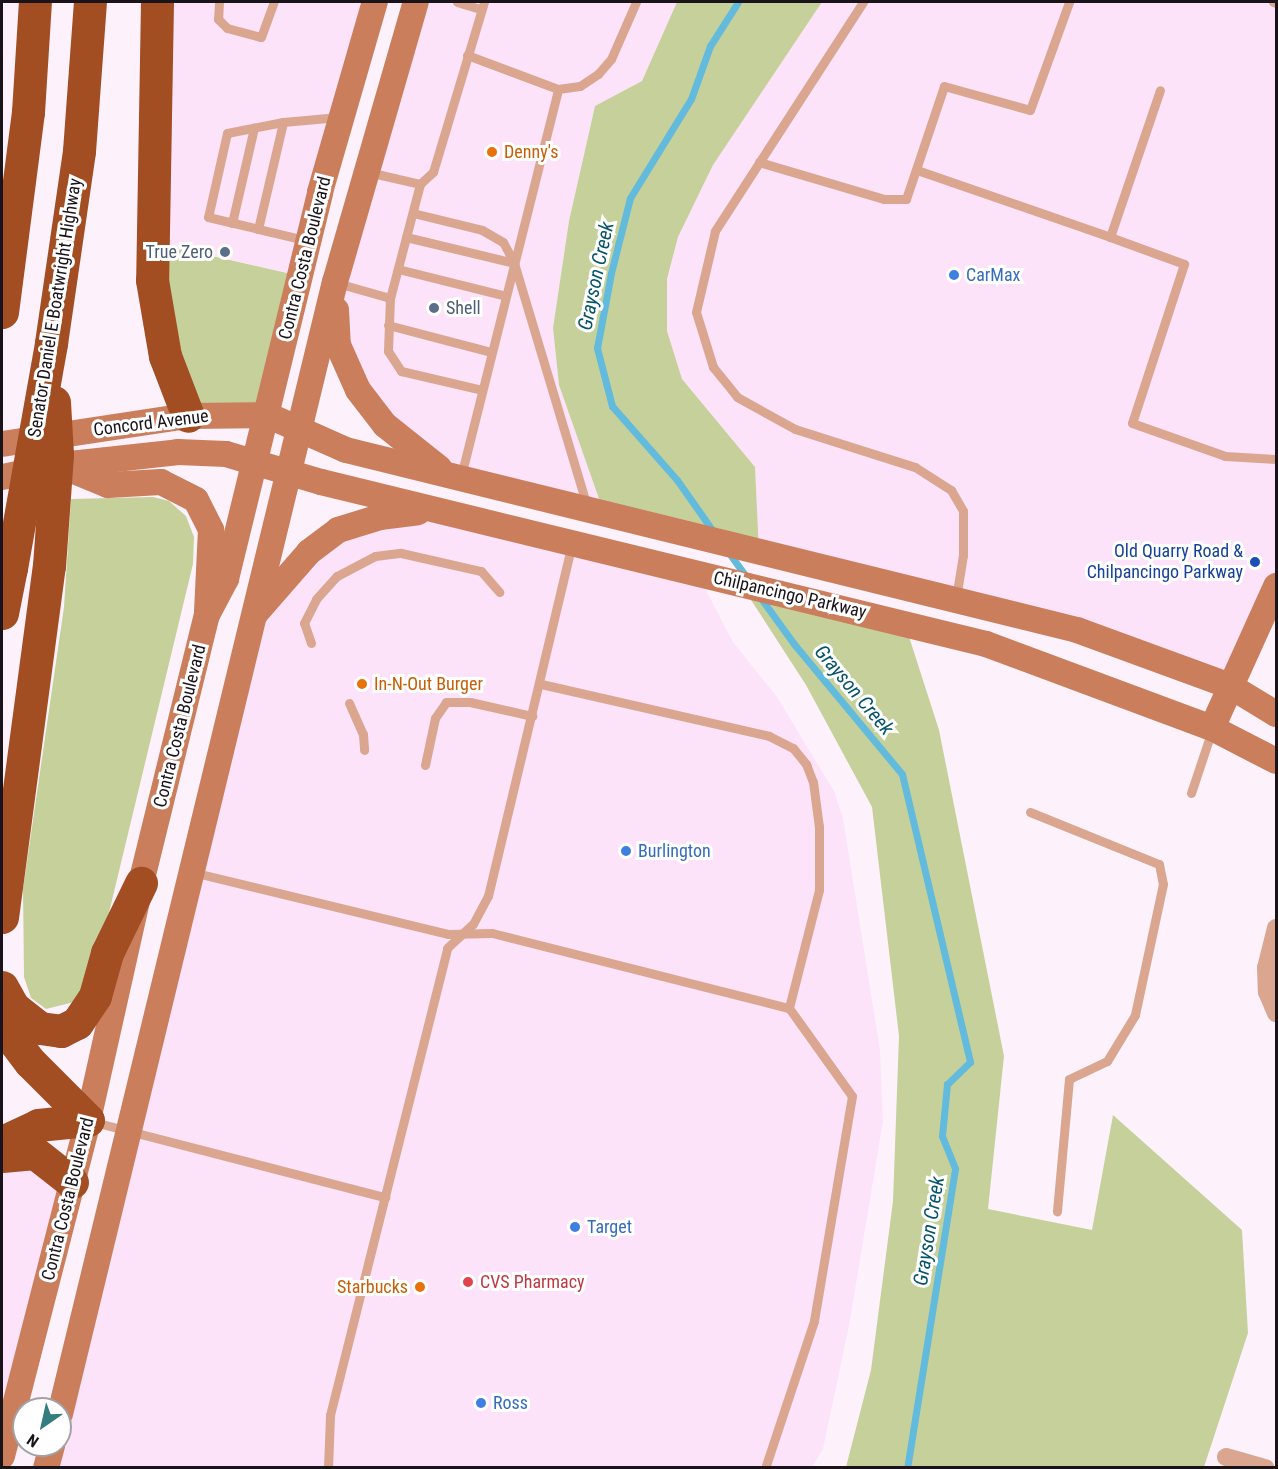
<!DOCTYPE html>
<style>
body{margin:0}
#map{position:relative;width:1278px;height:1469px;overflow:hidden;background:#fdf2fc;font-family:"Roboto Condensed",sans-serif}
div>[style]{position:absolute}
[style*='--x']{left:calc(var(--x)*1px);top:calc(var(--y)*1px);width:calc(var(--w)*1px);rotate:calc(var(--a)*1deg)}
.built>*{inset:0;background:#fce3fa}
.green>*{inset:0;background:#c6d09b}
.stream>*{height:7px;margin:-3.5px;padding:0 3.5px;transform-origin:3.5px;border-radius:3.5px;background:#62bbdc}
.lane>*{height:9px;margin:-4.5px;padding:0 4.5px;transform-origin:4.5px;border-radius:4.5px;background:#dba68f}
.street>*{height:18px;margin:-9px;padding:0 9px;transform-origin:9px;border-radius:9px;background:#dba68f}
.secondary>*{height:26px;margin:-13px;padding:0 13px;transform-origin:13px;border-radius:13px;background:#ca7e5b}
.highway>*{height:33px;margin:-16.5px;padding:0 16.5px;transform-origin:16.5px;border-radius:16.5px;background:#a24d22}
.highway-bridge>*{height:33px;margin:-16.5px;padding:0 16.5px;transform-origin:16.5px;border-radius:16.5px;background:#a24d22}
.dots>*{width:16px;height:16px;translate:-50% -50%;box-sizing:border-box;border:3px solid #fff;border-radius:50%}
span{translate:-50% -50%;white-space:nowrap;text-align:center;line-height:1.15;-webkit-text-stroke:6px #fff;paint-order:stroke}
.food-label{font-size:18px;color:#c56008}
.left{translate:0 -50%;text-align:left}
.right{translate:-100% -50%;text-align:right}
.service-label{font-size:18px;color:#4e5e75}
.street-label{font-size:18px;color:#1a141a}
.shop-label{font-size:18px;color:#366cbe}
.transit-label{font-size:18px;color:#164399}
.health-label{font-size:18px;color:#be3a42}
.water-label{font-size:20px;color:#06546b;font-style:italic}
.frame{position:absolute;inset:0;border:3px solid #1a141a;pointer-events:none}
.north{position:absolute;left:12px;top:1397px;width:60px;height:60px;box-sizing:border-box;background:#fff;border:2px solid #a3a1a3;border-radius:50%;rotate:214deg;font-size:16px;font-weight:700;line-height:24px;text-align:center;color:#1a141a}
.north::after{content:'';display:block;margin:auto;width:21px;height:27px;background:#337c80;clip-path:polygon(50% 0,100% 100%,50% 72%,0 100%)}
</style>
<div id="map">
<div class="built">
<div style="clip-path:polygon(157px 2px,375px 2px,300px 276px,151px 241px)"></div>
<div style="clip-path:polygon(418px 2px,677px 2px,642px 81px,595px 106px,569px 221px,553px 328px,559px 385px,604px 513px,446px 474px,358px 390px,335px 282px)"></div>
<div style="clip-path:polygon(822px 2px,1276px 2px,1276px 586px,1230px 686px,759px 551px,755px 467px,682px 379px,667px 331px,667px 279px,678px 237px,713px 165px)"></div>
<div style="clip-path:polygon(436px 510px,697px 573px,733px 642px,777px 697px,834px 791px,843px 818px,880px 1050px,883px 1121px,849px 1326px,823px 1449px,812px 1467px,46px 1468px,60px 1445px,60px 1414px,250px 619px,309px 552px)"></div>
<div style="clip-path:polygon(2px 1156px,72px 1182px,2px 1456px)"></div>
</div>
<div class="green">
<div style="clip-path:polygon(677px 2px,822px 2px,713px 165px,678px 237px,667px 279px,667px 331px,682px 379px,755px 467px,759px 551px,604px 513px,559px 385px,553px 328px,569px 221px,595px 106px,642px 81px)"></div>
<div style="clip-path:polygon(151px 242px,300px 276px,267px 415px,188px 416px)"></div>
<div style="clip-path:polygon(153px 497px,169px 501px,186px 516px,194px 537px,193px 564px,94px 975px,74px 1002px,46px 1009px,31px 998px,24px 977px,23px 889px,64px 607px,71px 499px)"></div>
<div style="clip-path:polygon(740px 583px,904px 621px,939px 730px,1004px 1056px,988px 1209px,1092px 1230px,1113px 1115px,1242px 1230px,1248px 1333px,1204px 1467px,846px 1467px,871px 1370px,893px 1201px,899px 1036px,872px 807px,806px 685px)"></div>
</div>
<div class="stream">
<div style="--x:715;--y:534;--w:66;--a:-125.1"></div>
<div style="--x:677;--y:480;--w:98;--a:-131.3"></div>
<div style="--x:612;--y:406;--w:60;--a:-104.5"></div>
<div style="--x:597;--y:348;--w:76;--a:-79.4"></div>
<div style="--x:611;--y:273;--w:77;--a:-75.8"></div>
<div style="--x:630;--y:198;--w:116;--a:-58.4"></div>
<div style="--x:691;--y:99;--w:56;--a:-70.3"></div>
<div style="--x:710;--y:46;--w:52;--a:-57.5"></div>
<div style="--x:729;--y:553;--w:31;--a:54"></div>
<div style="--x:760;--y:597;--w:58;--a:54.1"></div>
<div style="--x:794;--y:644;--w:169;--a:50.3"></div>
<div style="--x:902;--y:774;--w:296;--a:76.7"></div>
<div style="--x:970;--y:1062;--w:32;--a:136"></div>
<div style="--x:947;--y:1084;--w:52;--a:95.5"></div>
<div style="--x:942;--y:1136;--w:35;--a:68"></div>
<div style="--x:955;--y:1169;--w:303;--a:99.1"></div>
</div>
<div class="lane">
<div style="--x:219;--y:2;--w:17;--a:93"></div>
<div style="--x:218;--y:19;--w:13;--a:45"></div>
<div style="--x:227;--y:28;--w:35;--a:15"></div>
<div style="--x:261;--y:37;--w:37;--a:-70"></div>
<div style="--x:457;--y:2;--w:24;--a:17"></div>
<div style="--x:863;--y:2;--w:273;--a:122.9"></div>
<div style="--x:715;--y:231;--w:83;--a:103.2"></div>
<div style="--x:696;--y:312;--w:58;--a:72.8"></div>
<div style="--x:713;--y:367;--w:38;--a:51"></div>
<div style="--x:737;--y:397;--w:66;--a:28.9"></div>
<div style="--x:795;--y:429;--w:126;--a:17.6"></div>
<div style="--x:915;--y:467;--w:43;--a:32.6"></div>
<div style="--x:951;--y:490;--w:24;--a:60"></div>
<div style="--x:963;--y:511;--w:44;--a:90"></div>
<div style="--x:963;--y:555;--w:44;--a:99.2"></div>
<div style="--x:1273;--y:2;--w:3;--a:18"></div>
<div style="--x:467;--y:55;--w:97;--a:20.5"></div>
<div style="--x:283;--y:122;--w:57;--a:168.9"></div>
<div style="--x:227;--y:133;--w:86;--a:102.7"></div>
<div style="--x:208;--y:217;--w:100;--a:13.3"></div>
<div style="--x:759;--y:162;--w:130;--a:16.5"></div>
<div style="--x:884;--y:199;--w:22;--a:0"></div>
<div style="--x:906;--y:199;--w:119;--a:-71.4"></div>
<div style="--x:944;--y:86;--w:89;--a:15.6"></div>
<div style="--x:1030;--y:110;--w:115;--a:-70.1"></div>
<div style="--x:917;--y:170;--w:204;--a:19.1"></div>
<div style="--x:1110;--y:237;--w:155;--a:-71.2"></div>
<div style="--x:368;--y:172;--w:53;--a:13"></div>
<div style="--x:420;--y:184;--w:18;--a:-43"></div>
<div style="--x:433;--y:172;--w:177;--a:-73.3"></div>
<div style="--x:420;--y:184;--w:118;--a:104.7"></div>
<div style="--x:390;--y:298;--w:53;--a:92.2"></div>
<div style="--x:388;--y:351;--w:24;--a:57"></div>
<div style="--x:401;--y:371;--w:83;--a:13.2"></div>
<div style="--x:413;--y:213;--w:71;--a:13.8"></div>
<div style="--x:482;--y:230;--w:24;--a:30"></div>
<div style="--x:503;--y:242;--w:24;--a:62"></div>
<div style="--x:514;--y:263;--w:255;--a:73.3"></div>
<div style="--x:232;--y:223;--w:98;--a:-77"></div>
<div style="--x:258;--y:229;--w:110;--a:-76.8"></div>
<div style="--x:283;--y:122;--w:56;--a:-5.1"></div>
<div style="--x:406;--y:237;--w:111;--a:13.5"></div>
<div style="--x:1110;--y:237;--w:79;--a:20"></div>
<div style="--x:1184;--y:264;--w:167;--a:108.1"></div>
<div style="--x:1132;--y:423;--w:99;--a:19.5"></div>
<div style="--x:1225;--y:456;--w:51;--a:3.4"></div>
<div style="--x:398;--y:269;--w:111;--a:14"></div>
<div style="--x:337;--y:283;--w:55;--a:15.8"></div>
<div style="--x:388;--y:325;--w:106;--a:14.7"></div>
<div style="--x:461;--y:476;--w:399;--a:-75.9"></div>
<div style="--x:558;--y:89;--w:22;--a:-8"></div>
<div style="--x:580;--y:86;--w:22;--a:-34"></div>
<div style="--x:598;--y:74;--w:20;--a:-49"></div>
<div style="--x:611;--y:59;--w:62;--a:-66.3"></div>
<div style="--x:311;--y:643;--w:21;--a:-109"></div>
<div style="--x:304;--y:623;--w:27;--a:-63"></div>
<div style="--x:316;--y:599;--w:31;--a:-48"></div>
<div style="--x:337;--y:576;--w:43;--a:-27.8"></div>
<div style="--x:375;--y:556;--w:26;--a:-7"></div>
<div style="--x:401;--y:553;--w:82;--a:12.7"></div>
<div style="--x:481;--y:571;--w:28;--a:49"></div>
<div style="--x:541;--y:684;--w:234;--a:12.8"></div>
<div style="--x:769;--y:736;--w:27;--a:27"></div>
<div style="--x:793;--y:748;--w:21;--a:51"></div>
<div style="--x:806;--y:764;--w:19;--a:69"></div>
<div style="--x:813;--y:782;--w:45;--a:82.4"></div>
<div style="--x:819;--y:827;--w:63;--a:90"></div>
<div style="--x:819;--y:890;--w:122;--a:104.3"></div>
<div style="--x:349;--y:703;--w:34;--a:66"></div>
<div style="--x:363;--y:734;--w:16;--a:86"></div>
<div style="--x:425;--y:765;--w:48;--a:-78"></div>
<div style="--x:435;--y:718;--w:19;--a:-55"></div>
<div style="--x:446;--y:702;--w:24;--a:0"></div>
<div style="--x:470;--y:702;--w:64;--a:12.7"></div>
<div style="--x:1191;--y:793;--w:66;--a:-71.6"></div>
<div style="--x:1030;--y:812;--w:139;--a:22"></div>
<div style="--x:1159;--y:864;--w:20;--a:79"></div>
<div style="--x:1163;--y:884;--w:134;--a:102.1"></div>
<div style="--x:1135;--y:1015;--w:54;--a:121.3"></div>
<div style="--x:1107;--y:1061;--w:42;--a:154.7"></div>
<div style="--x:1069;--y:1079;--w:133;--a:95.2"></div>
<div style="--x:192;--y:872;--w:263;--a:13.6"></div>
<div style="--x:448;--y:934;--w:44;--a:-1.3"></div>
<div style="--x:492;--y:933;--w:306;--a:14.2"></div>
<div style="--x:789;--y:1008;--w:108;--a:54.4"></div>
<div style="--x:852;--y:1096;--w:228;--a:99.6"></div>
<div style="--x:814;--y:1321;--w:155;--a:108.4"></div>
<div style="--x:94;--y:1122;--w:301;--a:14.5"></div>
<div style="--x:328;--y:1468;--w:53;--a:-87.8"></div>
<div style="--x:330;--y:1415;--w:481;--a:-75.9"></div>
<div style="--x:447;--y:948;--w:35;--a:-43"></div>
<div style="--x:473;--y:924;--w:32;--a:-62"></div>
<div style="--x:488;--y:896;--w:362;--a:-76.6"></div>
</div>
<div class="street">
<div style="--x:1276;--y:928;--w:41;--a:104"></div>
<div style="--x:1266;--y:968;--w:24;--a:88"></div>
<div style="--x:1267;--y:992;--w:23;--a:67"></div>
<div style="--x:1226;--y:1457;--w:41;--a:15.8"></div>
</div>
<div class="secondary">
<div style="--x:336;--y:310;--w:35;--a:87"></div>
<div style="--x:338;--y:345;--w:49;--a:66"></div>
<div style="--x:358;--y:390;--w:44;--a:52.4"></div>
<div style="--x:385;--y:425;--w:69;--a:38.5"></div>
<div style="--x:2;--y:444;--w:188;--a:-8.6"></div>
<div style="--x:188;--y:416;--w:79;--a:-0.7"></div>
<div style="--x:267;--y:415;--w:86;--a:23.9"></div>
<div style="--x:346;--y:450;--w:753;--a:13.83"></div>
<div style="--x:1077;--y:630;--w:163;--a:20.1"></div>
<div style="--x:1230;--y:686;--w:54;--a:31.3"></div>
<div style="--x:64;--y:467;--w:48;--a:22.2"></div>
<div style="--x:108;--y:485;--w:53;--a:-3.2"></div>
<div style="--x:161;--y:482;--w:39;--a:27"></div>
<div style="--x:196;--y:500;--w:34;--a:63"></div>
<div style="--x:211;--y:530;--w:82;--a:92.8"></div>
<div style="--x:2;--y:477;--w:60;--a:-11.5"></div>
<div style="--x:61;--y:465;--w:118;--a:-6.3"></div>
<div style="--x:178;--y:452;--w:48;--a:2.4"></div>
<div style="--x:226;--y:454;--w:99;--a:16.4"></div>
<div style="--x:321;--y:482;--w:684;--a:13.69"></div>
<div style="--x:986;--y:644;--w:241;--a:20.4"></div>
<div style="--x:1212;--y:728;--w:72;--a:27.3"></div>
<div style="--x:255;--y:614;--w:82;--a:-48.9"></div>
<div style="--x:309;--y:552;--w:36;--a:-37"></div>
<div style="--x:338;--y:530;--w:44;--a:-17.2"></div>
<div style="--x:380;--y:517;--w:38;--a:-7"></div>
<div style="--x:1212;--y:728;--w:156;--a:-65.7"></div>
<div style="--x:60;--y:1414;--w:1165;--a:-76.35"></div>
<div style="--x:335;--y:282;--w:291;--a:-73.9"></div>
<div style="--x:2;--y:1456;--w:347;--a:-75.6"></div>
<div style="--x:88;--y:1120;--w:243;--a:-77.4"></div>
<div style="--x:141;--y:883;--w:276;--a:-76.2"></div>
<div style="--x:207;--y:615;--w:41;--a:-62.2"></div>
<div style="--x:226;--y:579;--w:398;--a:-76.3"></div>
<div style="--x:320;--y:192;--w:198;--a:-73.9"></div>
<div style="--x:46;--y:1468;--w:24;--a:-75"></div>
</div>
<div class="highway">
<div style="--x:157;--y:2;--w:278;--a:91"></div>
<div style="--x:152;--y:280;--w:77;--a:80.3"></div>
<div style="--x:165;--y:356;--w:64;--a:69"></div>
<div style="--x:2;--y:312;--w:202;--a:-82.6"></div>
<div style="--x:28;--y:112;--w:110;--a:-86.4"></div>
<div style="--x:51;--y:343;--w:194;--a:-81.7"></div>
<div style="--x:79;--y:151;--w:149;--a:-85.8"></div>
<div style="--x:2;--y:613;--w:46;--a:-78.7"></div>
<div style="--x:2;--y:917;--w:354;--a:-82.4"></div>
<div style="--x:2;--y:987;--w:23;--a:61"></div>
<div style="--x:13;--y:1007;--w:34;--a:38"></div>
<div style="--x:40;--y:1028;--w:21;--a:8"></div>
<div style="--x:61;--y:1031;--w:18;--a:-27"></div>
<div style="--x:77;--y:1023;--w:32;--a:-56"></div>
<div style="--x:95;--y:996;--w:45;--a:-74.4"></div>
<div style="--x:107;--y:953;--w:78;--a:-64.1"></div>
<div style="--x:2;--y:1014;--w:30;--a:66"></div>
<div style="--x:14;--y:1041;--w:26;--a:53"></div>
<div style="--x:30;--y:1062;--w:82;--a:45"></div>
<div style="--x:2;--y:1142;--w:40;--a:-25"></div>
<div style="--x:38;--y:1125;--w:50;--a:-5.7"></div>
<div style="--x:2;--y:1156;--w:33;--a:-5"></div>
<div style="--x:35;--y:1153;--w:47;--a:38.1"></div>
</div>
<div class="highway-bridge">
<div style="--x:49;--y:566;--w:112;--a:-85.9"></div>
<div style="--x:57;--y:454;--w:52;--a:-93.3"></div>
<div style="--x:11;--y:568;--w:229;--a:-79.9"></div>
</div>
<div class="dots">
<div style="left:492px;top:152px;background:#e8710a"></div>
<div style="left:225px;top:252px;background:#5c6f8a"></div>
<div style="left:954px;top:275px;background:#3f7fe0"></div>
<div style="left:434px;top:308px;background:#5c6f8a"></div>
<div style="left:1255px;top:562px;background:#1a4fb4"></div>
<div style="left:362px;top:684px;background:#e8710a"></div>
<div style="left:626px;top:851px;background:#3f7fe0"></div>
<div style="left:575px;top:1227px;background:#3f7fe0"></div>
<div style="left:468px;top:1282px;background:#e0444e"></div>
<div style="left:420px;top:1287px;background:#e8710a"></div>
<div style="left:481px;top:1403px;background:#3f7fe0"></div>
</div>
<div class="food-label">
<span class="left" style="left:504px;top:152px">Denny's</span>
<span class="left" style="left:374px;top:684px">In-N-Out Burger</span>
<span class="right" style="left:408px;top:1287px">Starbucks</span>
</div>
<div class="service-label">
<span class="right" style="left:213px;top:252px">True Zero</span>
<span class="left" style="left:446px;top:308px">Shell</span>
</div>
<div class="street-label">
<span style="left:305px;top:258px;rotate:-76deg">Contra Costa Boulevard</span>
<span style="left:55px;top:308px;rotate:-81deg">Senator Daniel E Boatwright Highway</span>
<span style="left:151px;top:423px;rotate:-7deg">Concord Avenue</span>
<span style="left:790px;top:595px;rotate:13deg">Chilpancingo Parkway</span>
<span style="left:180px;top:726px;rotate:-76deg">Contra Costa Boulevard</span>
<span style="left:68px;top:1199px;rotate:-76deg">Contra Costa Boulevard</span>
</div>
<div class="shop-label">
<span class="left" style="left:966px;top:275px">CarMax</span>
<span class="left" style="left:638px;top:851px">Burlington</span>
<span class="left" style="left:587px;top:1227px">Target</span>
<span class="left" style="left:493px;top:1403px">Ross</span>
</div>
<div class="transit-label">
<span class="right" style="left:1243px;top:562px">Old Quarry Road &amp;<br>Chilpancingo Parkway</span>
</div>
<div class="health-label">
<span class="left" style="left:480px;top:1282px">CVS Pharmacy</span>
</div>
<div class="water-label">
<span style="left:596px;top:276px;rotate:-78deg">Grayson Creek</span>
<span style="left:854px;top:690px;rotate:50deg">Grayson Creek</span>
<span style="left:929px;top:1231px;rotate:-81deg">Grayson Creek</span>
</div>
<div class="frame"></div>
<div class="north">N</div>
</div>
